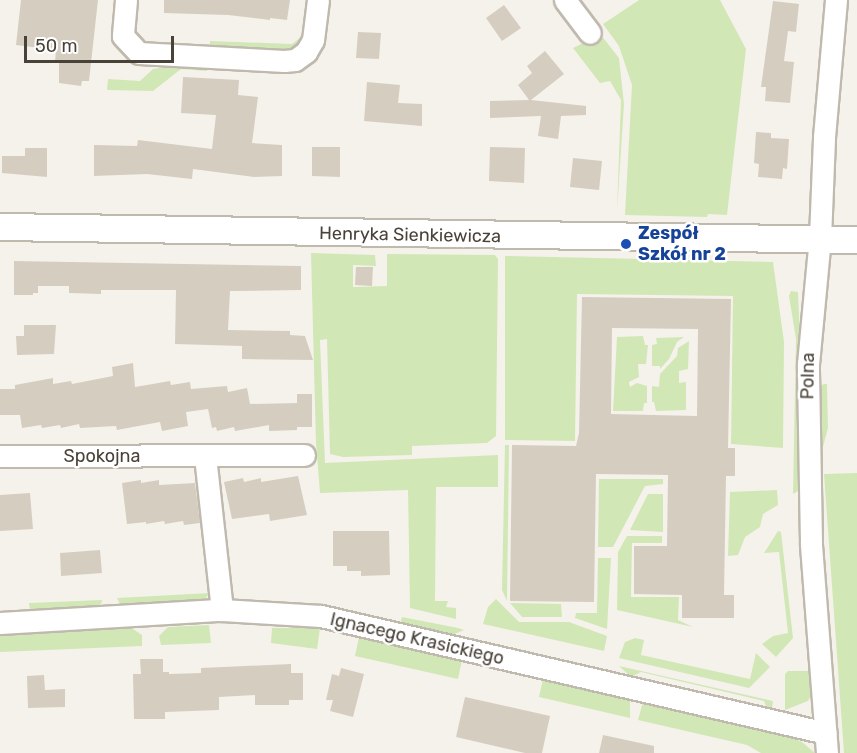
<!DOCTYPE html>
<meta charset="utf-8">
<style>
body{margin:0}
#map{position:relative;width:857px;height:753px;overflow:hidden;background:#f5f2eb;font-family:Rubik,sans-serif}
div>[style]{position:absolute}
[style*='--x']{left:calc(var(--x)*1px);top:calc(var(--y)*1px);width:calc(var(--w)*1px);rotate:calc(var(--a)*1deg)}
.green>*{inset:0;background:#d2e7b6}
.building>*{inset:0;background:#d6cdc1}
.roads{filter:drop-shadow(2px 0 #c0b9ae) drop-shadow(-2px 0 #c0b9ae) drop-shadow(0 2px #c0b9ae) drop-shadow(0 -2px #c0b9ae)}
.minor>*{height:21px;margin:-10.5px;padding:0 10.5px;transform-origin:10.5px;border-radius:10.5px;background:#fff}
.tertiary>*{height:26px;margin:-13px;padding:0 13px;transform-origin:13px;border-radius:13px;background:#fff}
.dots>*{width:16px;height:16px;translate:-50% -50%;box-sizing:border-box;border:3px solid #fff;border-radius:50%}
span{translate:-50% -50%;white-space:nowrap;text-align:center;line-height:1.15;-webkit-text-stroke:5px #fff;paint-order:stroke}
.transit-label{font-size:18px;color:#164399;font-weight:700}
.left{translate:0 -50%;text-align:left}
.street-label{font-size:18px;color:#494239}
.scale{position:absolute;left:24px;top:36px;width:150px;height:27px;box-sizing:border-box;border:3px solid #494239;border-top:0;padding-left:8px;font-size:18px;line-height:21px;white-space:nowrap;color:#494239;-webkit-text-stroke:4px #fff;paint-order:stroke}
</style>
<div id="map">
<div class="green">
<div style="clip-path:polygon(639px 0,720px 0,746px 49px,727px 215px,708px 214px,707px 217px,625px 215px,632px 85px,619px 46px,603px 24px)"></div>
<div style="clip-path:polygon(597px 30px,619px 58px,624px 104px,617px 212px,621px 100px,610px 81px,600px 83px,573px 48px,592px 39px)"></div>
<div style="clip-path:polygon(304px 35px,303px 42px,289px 51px,210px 47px,210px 41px,292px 44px)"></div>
<div style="clip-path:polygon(178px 62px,207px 64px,207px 71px,181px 69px,153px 91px,107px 90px,108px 79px,140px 81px,153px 69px,172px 66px)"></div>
<div style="clip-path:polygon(311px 253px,375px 255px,376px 266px,353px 265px,353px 287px,387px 286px,387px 254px,495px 255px,498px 259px,496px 436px,487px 443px,412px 446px,412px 455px,343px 457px,330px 454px,327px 339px,320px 340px,325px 463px,498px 455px,498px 487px,436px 487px,435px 601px,448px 601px,446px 607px,456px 608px,456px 619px,410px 608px,408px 490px,320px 493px,316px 443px)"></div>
<div style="clip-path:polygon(505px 256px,773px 262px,784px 342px,783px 448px,731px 444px,733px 296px,577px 294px,575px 441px,505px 440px)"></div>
<div style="clip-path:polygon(791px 291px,798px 292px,800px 340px,800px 490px,793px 494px,796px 339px,789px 296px)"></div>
<div style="clip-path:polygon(643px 336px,645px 345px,648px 345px,646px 364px,638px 364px,639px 377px,629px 382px,630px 387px,637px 383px,647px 386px,647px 403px,644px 403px,643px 411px,613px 411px,617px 337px)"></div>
<div style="clip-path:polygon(684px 337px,677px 342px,669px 359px,660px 369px,660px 366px,652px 366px,652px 345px,657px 344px,656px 338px)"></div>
<div style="clip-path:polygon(689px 341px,688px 369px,679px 371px,679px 383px,686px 382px,686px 410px,656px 411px,654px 402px,652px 402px,652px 386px,659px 387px,660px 374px,677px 356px,678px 348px)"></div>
<div style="clip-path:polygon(824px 384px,827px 384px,828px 428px,817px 469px,819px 387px)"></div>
<div style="clip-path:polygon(505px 445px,509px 445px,507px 601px,502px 590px)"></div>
<div style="clip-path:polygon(857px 473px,857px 753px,844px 753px,824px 474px)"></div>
<div style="clip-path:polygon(599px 479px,663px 479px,663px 484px,645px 486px,613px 547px,598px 547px)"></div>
<div style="clip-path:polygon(777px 490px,778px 505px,763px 514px,760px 527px,745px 537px,738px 555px,728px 556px,730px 492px)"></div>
<div style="clip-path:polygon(648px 494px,663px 494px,663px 532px,630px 530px)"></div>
<div style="clip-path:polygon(778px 531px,781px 532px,793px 638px,776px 657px,762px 644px,773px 636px,788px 633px,779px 552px,764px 553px)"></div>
<div style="clip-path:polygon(627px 536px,662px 536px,662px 543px,632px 543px,631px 597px,679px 597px,678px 620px,693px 627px,617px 610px,618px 552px)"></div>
<div style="clip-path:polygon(598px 558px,611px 558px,607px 629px,575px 618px,576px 613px,597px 613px)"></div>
<div style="clip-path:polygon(210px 593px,203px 601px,121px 606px,117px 598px)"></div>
<div style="clip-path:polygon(496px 599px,519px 622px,569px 622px,607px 636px,604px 651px,483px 624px,488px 607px)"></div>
<div style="clip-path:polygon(102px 600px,101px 604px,96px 607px,30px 610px,29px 603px)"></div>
<div style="clip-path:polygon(510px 603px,561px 604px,562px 617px,522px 617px)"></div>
<div style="clip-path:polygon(402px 617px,458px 628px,464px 630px,447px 637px,400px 624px)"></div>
<div style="clip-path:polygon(209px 625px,211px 643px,161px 645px,159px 636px,168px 627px)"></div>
<div style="clip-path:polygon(130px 627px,142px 635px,142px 646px,0 652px,0 633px)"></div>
<div style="clip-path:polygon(272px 628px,320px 628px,317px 649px,271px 643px)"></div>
<div style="clip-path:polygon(359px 637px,462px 660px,458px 679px,355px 656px)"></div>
<div style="clip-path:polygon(635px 638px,644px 640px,641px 655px,750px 679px,756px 653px,770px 667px,749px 688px,619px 658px,625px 642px)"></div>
<div style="clip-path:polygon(619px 666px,773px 701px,772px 709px,767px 709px,764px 701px,641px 672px,631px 677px)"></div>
<div style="clip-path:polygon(788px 671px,811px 671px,813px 691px,808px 701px,785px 710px,785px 674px)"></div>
<div style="clip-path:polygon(543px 679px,630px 699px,630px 718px,539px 697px)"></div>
<div style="clip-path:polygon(643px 702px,788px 736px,802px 742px,815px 753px,761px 753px,747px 745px,638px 720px)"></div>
</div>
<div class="building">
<div style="clip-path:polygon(21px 0,98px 0,89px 81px,82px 81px,81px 86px,59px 83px,59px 63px,55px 62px,56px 50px,16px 45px)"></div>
<div style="clip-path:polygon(164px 0,290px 0,287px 20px,270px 18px,270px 20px,228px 15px,164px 13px)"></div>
<div style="clip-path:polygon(773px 1px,799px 4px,796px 32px,788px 31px,784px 61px,794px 62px,790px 103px,765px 101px,766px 87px,761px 87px)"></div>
<div style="clip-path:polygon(504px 5px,521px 28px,502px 41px,486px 18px)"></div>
<div style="clip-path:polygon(358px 32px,381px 33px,379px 59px,356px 58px)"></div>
<div style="clip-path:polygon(545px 51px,564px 74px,531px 100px,586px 106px,586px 115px,561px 116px,558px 139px,538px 136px,541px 116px,490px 118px,490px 101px,529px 100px,518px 85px,532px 73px,527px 66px)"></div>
<div style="clip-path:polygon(183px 77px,239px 80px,238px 95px,258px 97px,252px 143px,282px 145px,282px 176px,254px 177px,193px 169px,192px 179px,147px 174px,94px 176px,94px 145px,137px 146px,138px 140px,212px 149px,216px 115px,181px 113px)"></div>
<div style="clip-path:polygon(367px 82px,400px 85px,398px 103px,422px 104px,422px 126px,364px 121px)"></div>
<div style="clip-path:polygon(756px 132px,771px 133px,771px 138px,789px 139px,787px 169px,783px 168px,782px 179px,758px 177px,759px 164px,754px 163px)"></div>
<div style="clip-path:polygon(312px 147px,340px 147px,340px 177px,312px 176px)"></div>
<div style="clip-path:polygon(490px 147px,525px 148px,524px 183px,489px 181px)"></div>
<div style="clip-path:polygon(25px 148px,47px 148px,47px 177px,2px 173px,2px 156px,25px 156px)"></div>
<div style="clip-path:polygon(573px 158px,602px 161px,599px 190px,570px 187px)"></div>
<div style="clip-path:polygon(14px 261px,301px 266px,301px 290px,230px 291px,228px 330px,290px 331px,290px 335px,305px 336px,313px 360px,242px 359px,242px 346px,175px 344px,176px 290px,101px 290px,101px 294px,69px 293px,69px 286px,38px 286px,38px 293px,33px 293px,33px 295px,14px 295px)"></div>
<div style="clip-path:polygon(356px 267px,373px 267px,372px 286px,355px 285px)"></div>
<div style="clip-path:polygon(evenodd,582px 297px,731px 299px,728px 448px,735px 448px,735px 476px,726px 476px,724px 595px,734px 595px,734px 618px,682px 618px,682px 595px,634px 594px,634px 546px,667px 546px,668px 475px,596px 474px,594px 602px,510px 601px,512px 445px,576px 446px,579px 433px,582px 297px,612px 328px,698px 329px,697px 416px,611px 414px,612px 328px)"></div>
<div style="clip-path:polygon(24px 325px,56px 325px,54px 354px,17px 355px,16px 336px,24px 336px)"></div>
<div style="clip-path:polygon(133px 363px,135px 387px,170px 381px,171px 385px,190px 382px,191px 389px,227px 386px,228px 392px,247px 388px,250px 404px,297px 403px,297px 394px,312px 394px,312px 427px,297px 427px,297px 430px,269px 431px,269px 425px,235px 431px,234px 427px,217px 431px,216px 427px,212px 428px,208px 409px,186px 412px,188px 426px,162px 431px,160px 422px,117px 430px,116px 426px,80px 428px,79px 424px,61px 428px,60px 425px,42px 428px,41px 425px,22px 428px,20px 415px,0 415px,0 389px,15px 389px,15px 385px,53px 378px,53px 384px,71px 381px,72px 384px,113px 376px,112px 367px)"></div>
<div style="clip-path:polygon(298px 476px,307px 515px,270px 521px,269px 514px,232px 519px,224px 482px,243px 478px,244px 482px,261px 478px,261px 482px)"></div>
<div style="clip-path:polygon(141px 480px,141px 483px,159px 480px,159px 485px,195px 483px,200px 523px,184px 525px,183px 521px,165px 524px,164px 521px,146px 524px,146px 522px,127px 524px,122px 483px)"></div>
<div style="clip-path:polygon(30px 493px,33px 529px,0 531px,0 495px)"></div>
<div style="clip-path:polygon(333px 531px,389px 531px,390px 575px,361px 576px,361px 571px,347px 571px,347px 566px,333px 566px)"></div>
<div style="clip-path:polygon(100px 550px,102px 573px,61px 576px,60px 553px)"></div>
<div style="clip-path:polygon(140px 659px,163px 659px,163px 672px,169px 672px,169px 674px,201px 673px,201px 668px,291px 664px,291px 673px,303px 673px,303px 700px,289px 700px,289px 705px,255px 705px,255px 695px,219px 697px,219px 710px,165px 712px,165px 719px,134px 719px,133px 674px,141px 674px)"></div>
<div style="clip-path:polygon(341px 668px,364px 674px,353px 717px,330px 711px,333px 700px,326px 700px,332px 674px,339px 676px)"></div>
<div style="clip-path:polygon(44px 675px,45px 690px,65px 689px,65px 707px,28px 708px,27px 676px)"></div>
<div style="clip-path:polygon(465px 697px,550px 716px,542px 753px,525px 753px,456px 737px)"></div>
<div style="clip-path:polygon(603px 735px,654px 746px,654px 753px,599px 753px)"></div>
</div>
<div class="roads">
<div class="minor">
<div style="--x:126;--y:0;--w:36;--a:95"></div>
<div style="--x:123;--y:36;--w:23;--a:47"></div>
<div style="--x:139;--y:53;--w:145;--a:3.2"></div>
<div style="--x:284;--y:61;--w:11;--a:-5"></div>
<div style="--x:295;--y:60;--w:14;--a:-36"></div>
<div style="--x:306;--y:52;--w:14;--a:-60"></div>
<div style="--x:313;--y:40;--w:40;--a:-82.9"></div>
<div style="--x:565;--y:0;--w:41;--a:52.9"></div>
<div style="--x:0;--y:456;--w:304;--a:-0.2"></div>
<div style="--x:205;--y:456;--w:155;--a:83.7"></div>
<div style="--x:0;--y:623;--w:222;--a:-3.4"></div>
<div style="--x:222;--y:610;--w:99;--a:3.5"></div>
<div style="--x:321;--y:616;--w:518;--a:13.04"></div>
<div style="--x:827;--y:753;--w:211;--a:-94.4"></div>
<div style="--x:811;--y:543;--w:179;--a:-91"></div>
<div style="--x:808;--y:364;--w:127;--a:-84.6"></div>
<div style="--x:820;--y:238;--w:101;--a:-87.7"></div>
<div style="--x:824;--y:137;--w:138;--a:-85"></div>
</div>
<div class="tertiary">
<div style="--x:0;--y:227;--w:857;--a:0.87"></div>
</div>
</div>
<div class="dots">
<div style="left:626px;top:244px;background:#1a4fb4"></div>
</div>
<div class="transit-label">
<span class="left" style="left:638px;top:244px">Zespół<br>Szkół nr 2</span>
</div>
<div class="street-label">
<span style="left:410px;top:235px;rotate:1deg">Henryka Sienkiewicza</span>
<span style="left:808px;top:376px;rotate:-89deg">Polna</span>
<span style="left:102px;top:456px">Spokojna</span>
<span style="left:417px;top:639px;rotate:13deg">Ignacego Krasickiego</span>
</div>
<div class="scale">50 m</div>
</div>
